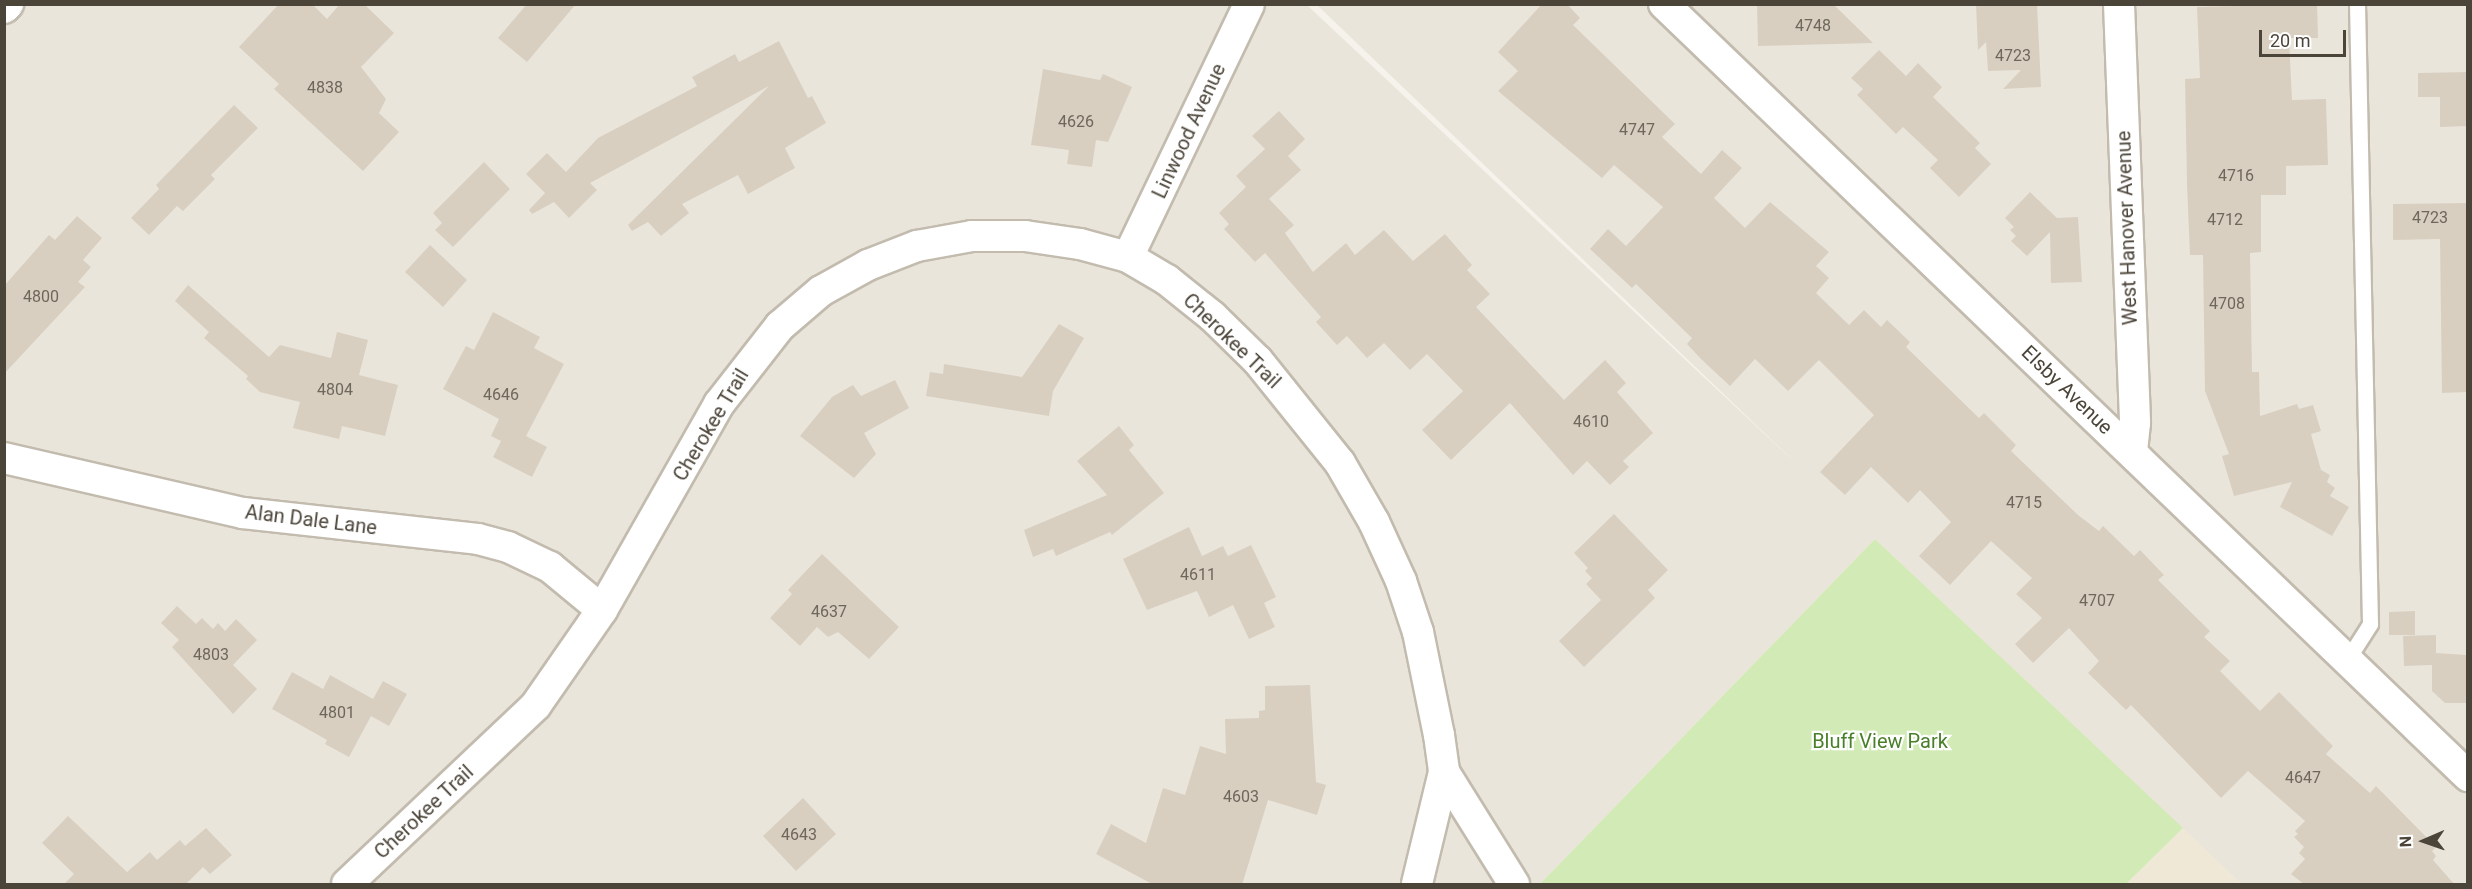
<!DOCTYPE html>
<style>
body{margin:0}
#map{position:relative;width:2472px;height:889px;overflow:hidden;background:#f6f3ec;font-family:Roboto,sans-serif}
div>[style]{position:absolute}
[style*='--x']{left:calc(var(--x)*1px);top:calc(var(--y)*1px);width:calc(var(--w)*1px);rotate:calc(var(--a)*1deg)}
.residential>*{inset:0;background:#eae5da}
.education>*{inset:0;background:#efe8d6}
.green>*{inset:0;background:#d2eab5}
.building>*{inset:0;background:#d8cfc1}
.roads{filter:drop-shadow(2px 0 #c2bbae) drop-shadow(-2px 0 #c2bbae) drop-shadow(0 2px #c2bbae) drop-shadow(0 -2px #c2bbae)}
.lane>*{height:15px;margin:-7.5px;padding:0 7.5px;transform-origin:7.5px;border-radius:7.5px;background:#fff}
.street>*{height:30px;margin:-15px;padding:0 15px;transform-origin:15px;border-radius:15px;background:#fff}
span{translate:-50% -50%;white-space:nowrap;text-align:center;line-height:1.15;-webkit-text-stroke:4.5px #fff;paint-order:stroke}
.number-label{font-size:16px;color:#6e675b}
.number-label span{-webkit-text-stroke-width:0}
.street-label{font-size:20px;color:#4b4439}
.park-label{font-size:20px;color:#4a7f2a}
.frame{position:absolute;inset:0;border:6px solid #4b4439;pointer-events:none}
.north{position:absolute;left:2394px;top:811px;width:60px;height:60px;-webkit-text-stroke:4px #fff;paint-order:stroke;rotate:268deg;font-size:16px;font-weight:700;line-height:24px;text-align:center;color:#4b4439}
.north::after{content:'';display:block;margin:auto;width:21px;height:27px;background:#4b4439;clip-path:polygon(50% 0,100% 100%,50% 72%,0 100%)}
.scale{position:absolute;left:2259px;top:30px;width:87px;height:27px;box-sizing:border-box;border:3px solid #4b4439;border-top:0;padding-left:8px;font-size:18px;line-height:21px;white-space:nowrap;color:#4b4439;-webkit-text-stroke:4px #fff;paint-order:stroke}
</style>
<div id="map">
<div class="residential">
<div style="clip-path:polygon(5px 5px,1307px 5px,1802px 469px,1317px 5px,2467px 5px,2467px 884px,2241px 884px,1875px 539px,1540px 884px,5px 884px)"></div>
</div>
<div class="education">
<div style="clip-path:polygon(2183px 828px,2241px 884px,2126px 884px)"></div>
</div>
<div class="green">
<div style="clip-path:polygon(1875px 539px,2183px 828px,2126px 884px,1540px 884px)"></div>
</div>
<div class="building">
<div style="clip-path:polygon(279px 4px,312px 4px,327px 19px,340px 4px,364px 4px,394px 33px,361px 67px,386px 99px,379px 113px,399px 132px,363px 171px,274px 89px,279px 84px,239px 47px)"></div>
<div style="clip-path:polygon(527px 4px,576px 4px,527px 62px,498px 38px)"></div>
<div style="clip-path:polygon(1542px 4px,1567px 4px,1580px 18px,1573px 25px,1675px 124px,1662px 137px,1701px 174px,1722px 150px,1742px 168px,1714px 198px,1745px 228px,1770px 202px,1829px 252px,1816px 266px,1829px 278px,1816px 293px,1849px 325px,1864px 310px,1881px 327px,1887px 320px,1910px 342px,1906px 347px,1979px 418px,1984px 413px,2016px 445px,2011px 451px,2078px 515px,2099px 531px,2103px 526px,2134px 556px,2140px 550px,2164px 575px,2158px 580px,2210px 631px,2204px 637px,2230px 661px,2220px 671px,2260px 711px,2279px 692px,2333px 746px,2326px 754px,2370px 793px,2376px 786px,2436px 847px,2432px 851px,2436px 856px,2433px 860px,2455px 885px,2305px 885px,2291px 874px,2305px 859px,2299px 853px,2304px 847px,2294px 837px,2298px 834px,2295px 831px,2305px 821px,2248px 771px,2221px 798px,2131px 705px,2126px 710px,2088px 673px,2099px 661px,2069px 628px,2033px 663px,2015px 644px,2042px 618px,2016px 594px,2032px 578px,1991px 541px,1950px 585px,1919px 556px,1951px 522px,1920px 490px,1908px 503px,1871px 467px,1845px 495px,1820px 472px,1874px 415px,1819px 360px,1788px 391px,1755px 359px,1730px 386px,1701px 359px,1687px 344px,1692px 338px,1636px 284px,1632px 288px,1590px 249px,1608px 229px,1626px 246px,1663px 207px,1614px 165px,1602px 178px,1498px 91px,1518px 71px,1498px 52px)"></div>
<div style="clip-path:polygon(1757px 4px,1833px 4px,1873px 43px,1758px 46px)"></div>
<div style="clip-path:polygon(1976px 4px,2037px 4px,2041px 87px,2003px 89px,2021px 70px,1988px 71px,1986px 42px,1978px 50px)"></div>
<div style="clip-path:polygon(2317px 4px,2318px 38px,2289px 38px,2292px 100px,2326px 99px,2328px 165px,2286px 166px,2286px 195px,2261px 195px,2261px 252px,2250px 253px,2252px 372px,2259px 372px,2260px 416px,2297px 404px,2299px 409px,2313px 405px,2321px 431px,2311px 434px,2321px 470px,2330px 475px,2327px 482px,2335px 488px,2330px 496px,2349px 507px,2332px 536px,2280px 507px,2292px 482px,2234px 496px,2222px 456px,2229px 454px,2205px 391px,2203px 255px,2190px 255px,2187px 185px,2185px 79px,2200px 78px,2197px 7px)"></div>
<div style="clip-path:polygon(779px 41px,808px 98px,812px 96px,826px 123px,785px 148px,795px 168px,748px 194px,738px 175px,682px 204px,689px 213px,661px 236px,648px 222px,632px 231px,628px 225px,769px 86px,590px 183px,597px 190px,569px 218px,554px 202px,532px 214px,529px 210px,545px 193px,526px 174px,547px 153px,566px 172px,598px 138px,697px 86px,692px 77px,735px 54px,739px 62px)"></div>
<div style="clip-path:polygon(1879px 50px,1906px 76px,1918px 63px,1942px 87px,1933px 97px,1980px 143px,1975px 148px,1991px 164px,1959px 197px,1930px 168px,1938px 160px,1903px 127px,1896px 134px,1857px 95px,1863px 89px,1851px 78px)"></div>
<div style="clip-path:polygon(1043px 69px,1100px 80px,1103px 74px,1132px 87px,1108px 142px,1096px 140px,1092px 167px,1067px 164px,1069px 150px,1031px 145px)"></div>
<div style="clip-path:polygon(2468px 72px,2468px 126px,2440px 127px,2440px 97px,2418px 97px,2418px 73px)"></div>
<div style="clip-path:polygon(234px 105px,258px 128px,211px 175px,215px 179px,183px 211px,177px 206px,149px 235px,131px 218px,159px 189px,156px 185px)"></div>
<div style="clip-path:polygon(1279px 111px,1305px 139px,1288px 156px,1301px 170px,1269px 199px,1294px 225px,1285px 233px,1313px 272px,1346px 243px,1355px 255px,1384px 230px,1413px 261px,1445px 234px,1472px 265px,1467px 270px,1490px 294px,1476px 307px,1564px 400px,1605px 360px,1626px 383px,1617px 392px,1653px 433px,1623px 461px,1629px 467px,1610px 485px,1587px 461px,1573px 475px,1510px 403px,1451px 460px,1422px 430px,1463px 391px,1427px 354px,1410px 370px,1384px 343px,1367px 358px,1347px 336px,1337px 345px,1316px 322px,1321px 317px,1265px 253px,1255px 262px,1224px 229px,1229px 224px,1219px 213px,1246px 187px,1236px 176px,1265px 149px,1252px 136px)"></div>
<div style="clip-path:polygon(484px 162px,510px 189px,453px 247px,435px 230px,442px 223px,433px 213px)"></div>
<div style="clip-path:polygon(2030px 192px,2057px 218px,2078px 217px,2082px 282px,2051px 283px,2050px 232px,2027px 256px,2011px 241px,2016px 236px,2010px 230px,2014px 227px,2005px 218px)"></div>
<div style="clip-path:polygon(2468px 203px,2468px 392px,2442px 393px,2440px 239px,2393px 240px,2393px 204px)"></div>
<div style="clip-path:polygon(77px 216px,102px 238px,83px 260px,91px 267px,78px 282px,85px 287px,4px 374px,4px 286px,49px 235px,55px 240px)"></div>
<div style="clip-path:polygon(430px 245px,467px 280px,443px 307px,405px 272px)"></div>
<div style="clip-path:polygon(188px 285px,269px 357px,280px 345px,331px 358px,337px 332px,368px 340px,359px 375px,398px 385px,385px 436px,342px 426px,339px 439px,293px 428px,300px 402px,260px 392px,246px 379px,248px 376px,204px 338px,209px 332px,175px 301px)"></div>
<div style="clip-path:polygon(493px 312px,540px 337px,534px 348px,564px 364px,526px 436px,547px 447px,532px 477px,493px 457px,501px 441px,491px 436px,499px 419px,443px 389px,466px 346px,474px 350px)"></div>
<div style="clip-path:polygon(1059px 324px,1084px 338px,1053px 391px,1049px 416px,926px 396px,930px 372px,943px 374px,944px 364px,1022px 377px)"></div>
<div style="clip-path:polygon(895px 380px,909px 408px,864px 433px,876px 454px,854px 478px,800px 436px,832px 397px,853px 385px,861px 396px)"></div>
<div style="clip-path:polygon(1119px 426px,1134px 445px,1129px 450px,1164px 493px,1112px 535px,1110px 532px,1056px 556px,1053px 549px,1033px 557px,1024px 530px,1107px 495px,1077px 461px)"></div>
<div style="clip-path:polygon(1614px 514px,1668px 570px,1648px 590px,1655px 598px,1584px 667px,1559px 641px,1601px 600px,1586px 584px,1592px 578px,1585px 571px,1588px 568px,1574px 553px)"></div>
<div style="clip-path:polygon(1189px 527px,1202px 556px,1223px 546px,1228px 556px,1251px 545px,1276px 597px,1264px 603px,1275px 627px,1249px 639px,1233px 605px,1209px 617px,1197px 591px,1147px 610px,1123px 559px)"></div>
<div style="clip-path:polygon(822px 554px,899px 627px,869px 659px,838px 632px,828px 637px,817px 627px,800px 646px,770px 618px,792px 594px,788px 590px)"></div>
<div style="clip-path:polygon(177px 606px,196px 624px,202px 618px,213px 629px,218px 623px,225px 631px,236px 619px,257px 640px,233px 665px,257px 689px,233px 714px,172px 647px,179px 640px,161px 623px)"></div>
<div style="clip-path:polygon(2415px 611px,2415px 635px,2389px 635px,2389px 612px)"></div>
<div style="clip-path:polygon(2436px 635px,2436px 653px,2466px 655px,2466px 703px,2445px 703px,2432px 691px,2432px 665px,2404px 666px,2403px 636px)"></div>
<div style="clip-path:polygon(292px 672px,323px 689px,330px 675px,373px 699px,383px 681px,407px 694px,389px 726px,371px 716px,349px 757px,325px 744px,327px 740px,272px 709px)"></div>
<div style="clip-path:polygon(1310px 685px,1316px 782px,1326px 785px,1317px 815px,1268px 800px,1242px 885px,1154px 885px,1096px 854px,1111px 824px,1146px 843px,1163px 788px,1185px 795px,1200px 746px,1226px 754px,1225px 719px,1259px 718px,1259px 711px,1265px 710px,1265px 686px)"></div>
<div style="clip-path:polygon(803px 798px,836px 834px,796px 871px,763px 836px)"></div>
<div style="clip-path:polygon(68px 816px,127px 872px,150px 852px,157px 860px,180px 840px,185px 846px,206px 828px,232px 855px,210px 874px,203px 867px,185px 885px,63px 885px,74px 874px,42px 843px)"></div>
</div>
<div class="roads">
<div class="lane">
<div style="--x:2347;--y:660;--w:43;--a:-57.4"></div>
<div style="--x:2370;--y:624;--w:620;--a:-91.2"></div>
</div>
<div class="street">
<div style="--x:1664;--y:4;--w:1115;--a:43.84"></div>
<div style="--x:2119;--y:4;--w:419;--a:87.8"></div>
<div style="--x:2135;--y:423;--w:29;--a:96"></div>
<div style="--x:4;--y:8;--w:6;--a:-45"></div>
<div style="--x:1128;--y:257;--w:280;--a:-64.4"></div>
<div style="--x:4;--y:458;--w:245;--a:13"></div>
<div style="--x:243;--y:513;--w:236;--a:6.3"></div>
<div style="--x:478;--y:539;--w:31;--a:15"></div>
<div style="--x:508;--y:547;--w:47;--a:25.5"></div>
<div style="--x:550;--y:567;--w:67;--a:39.6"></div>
<div style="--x:1444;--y:772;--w:132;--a:58"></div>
<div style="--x:347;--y:884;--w:260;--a:-43.4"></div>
<div style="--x:536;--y:705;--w:116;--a:-55.2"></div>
<div style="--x:602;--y:610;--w:237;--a:-60.4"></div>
<div style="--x:719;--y:404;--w:99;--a:-52"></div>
<div style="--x:780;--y:326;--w:54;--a:-40.5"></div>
<div style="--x:821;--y:291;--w:54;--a:-29"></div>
<div style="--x:868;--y:265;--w:53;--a:-21.2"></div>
<div style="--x:917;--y:246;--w:56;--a:-10.3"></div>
<div style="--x:972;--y:236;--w:53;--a:0"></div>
<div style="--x:1025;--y:236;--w:56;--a:8.3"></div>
<div style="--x:1080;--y:244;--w:50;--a:15.2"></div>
<div style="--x:1128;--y:257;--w:45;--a:30.5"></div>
<div style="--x:1167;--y:280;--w:58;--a:38.7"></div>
<div style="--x:1212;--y:316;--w:64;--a:44.4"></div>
<div style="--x:1258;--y:361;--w:131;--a:51.2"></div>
<div style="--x:1340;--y:463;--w:68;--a:60"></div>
<div style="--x:1374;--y:522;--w:65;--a:65.4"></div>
<div style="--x:1401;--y:581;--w:54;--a:71.6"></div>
<div style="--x:1418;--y:632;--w:105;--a:78.5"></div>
<div style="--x:1439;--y:735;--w:37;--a:82"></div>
<div style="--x:1444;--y:772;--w:115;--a:103.6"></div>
</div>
</div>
<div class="number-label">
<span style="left:1813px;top:26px">4748</span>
<span style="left:2013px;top:56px">4723</span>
<span style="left:325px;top:88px">4838</span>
<span style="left:1076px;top:122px">4626</span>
<span style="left:1637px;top:130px">4747</span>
<span style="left:2236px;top:176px">4716</span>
<span style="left:2430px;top:218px">4723</span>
<span style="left:2225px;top:220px">4712</span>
<span style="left:41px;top:297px">4800</span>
<span style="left:2227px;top:304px">4708</span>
<span style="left:335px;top:390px">4804</span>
<span style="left:501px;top:395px">4646</span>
<span style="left:1591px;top:422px">4610</span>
<span style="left:2024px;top:503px">4715</span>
<span style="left:1198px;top:575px">4611</span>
<span style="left:2097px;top:601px">4707</span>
<span style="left:829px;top:612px">4637</span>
<span style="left:211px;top:655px">4803</span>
<span style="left:337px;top:713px">4801</span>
<span style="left:2303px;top:778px">4647</span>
<span style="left:1241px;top:797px">4603</span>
<span style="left:799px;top:835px">4643</span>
</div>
<div class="street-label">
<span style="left:1189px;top:131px;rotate:-65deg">Linwood Avenue</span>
<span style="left:2127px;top:228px;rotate:-92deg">West Hanover Avenue</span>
<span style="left:1232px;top:341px;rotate:44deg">Cherokee Trail</span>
<span style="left:2067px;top:390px;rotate:44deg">Elsby Avenue</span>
<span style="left:711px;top:425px;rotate:-59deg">Cherokee Trail</span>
<span style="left:311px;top:520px;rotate:7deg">Alan Dale Lane</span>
<span style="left:424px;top:812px;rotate:-43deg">Cherokee Trail</span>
</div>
<div class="park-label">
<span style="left:1880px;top:741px">Bluff View Park</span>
</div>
<div class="frame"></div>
<div class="north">N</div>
<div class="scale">20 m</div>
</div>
